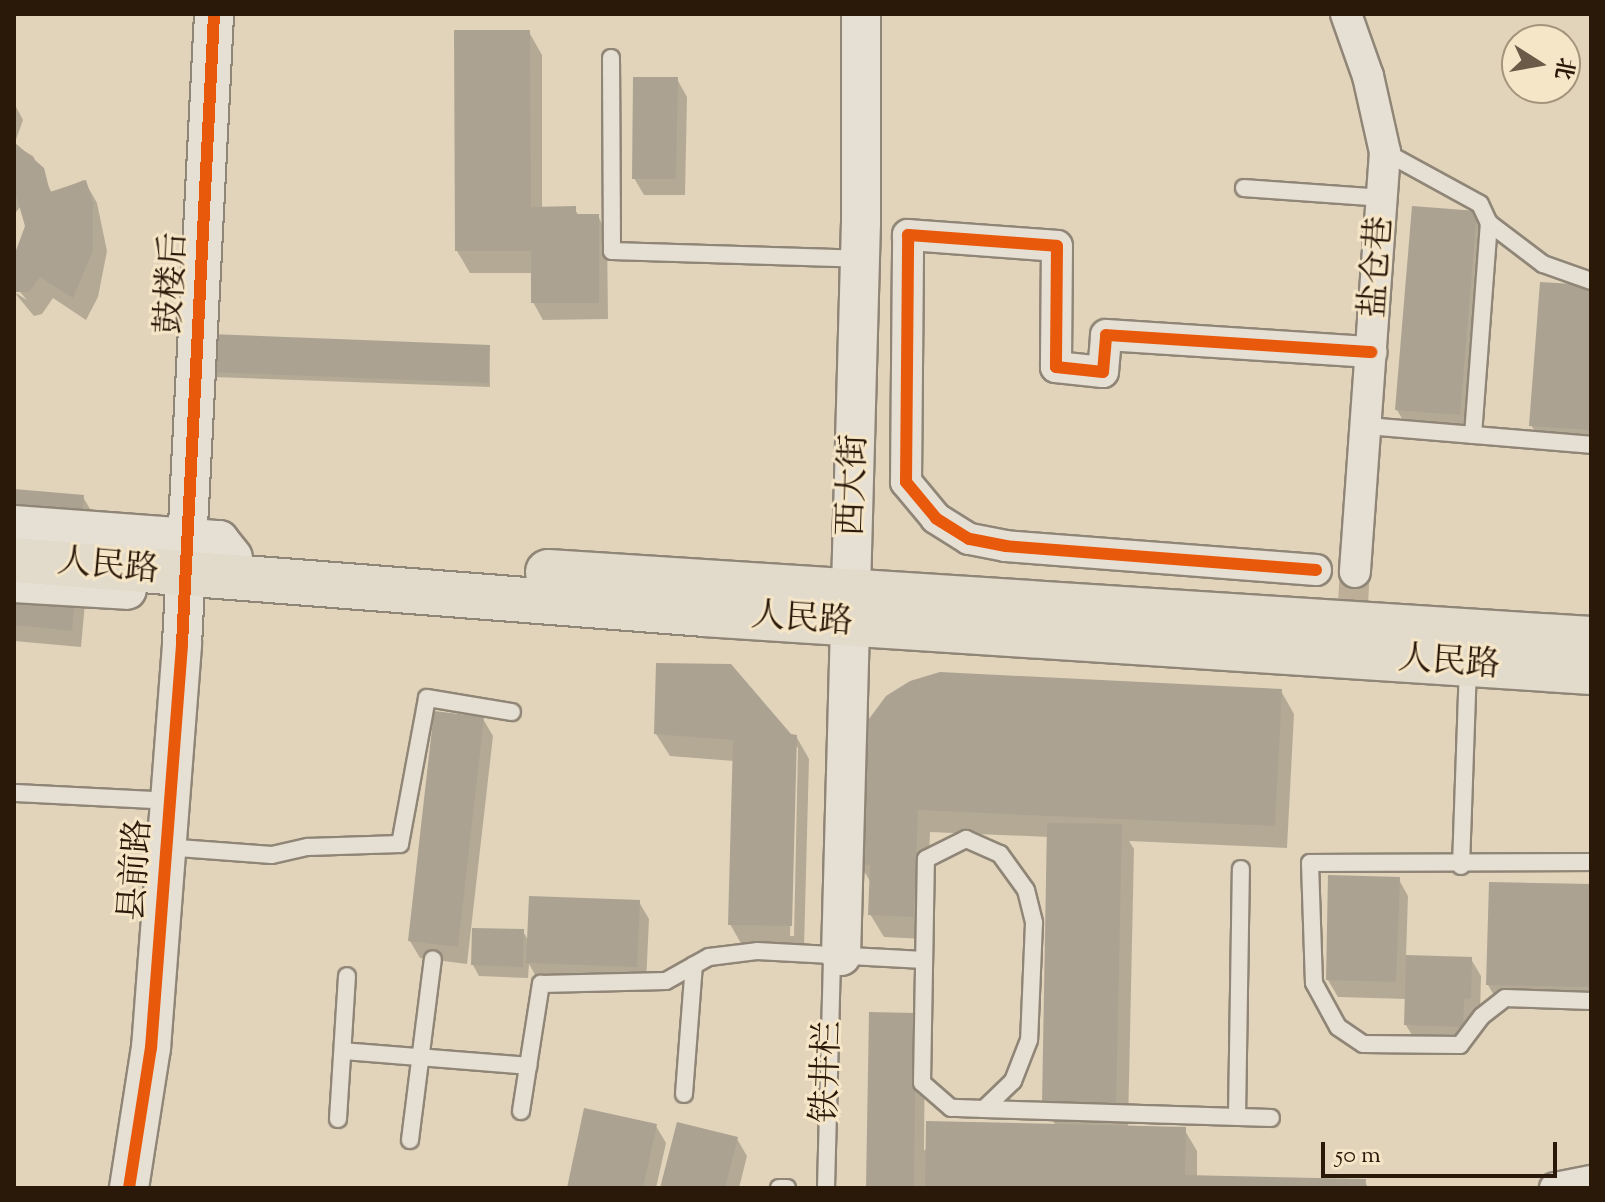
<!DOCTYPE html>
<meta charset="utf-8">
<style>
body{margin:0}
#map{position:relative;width:1605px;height:1202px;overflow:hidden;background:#e1d4bb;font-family:"Sorts Mill Goudy","Noto Serif SC",serif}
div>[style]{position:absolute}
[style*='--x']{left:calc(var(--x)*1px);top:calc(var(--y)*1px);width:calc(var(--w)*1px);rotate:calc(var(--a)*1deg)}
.shadow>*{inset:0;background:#0003}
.building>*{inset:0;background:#aca291}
.minor-tunnel>*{height:30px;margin-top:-15px;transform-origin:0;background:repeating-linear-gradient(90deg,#bcae97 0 30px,transparent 0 45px)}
.roads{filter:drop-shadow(2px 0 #908677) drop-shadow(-2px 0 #908677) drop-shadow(0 2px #908677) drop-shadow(0 -2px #908677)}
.service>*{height:16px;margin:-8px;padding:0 8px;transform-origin:8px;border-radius:8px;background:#e6dfd3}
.minor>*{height:30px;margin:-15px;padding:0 15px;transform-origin:15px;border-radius:15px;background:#e6dfd3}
.tertiary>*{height:38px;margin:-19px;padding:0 19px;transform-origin:19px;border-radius:19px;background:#e6dfd3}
.primary>*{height:44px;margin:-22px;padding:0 22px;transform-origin:22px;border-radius:22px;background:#e2dacb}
.cycleway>*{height:12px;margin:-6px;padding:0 6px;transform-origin:6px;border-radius:6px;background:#e8590c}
span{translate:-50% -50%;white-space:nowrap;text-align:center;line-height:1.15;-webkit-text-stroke:6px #f6e6c8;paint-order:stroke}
.street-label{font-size:34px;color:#2a1808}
.frame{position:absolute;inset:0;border:16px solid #2a1808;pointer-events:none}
.north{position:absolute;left:1501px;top:24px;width:80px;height:80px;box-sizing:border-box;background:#f6e6c8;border:2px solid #a4947b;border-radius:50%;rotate:101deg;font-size:22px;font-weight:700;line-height:32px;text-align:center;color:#2a1808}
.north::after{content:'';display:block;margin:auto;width:28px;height:36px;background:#6a5a47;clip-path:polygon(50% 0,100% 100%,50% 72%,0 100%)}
.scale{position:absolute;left:1321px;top:1142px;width:236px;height:36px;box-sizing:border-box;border:4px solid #2a1808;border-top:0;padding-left:10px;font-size:24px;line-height:28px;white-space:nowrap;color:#2a1808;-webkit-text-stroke:6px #f6e6c8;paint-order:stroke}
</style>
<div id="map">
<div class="shadow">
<div style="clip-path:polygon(529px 32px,542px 55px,542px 209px,574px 208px,579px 216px,598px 216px,607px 233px,608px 319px,543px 320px,533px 302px,533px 273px,470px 273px,457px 251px)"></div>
<div style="clip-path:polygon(677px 79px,687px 97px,685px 195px,644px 195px,634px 178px)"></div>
<div style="clip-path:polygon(14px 103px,23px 120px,14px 145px,33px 156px,52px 193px,84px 180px,97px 203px,107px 251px,98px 297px,86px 320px,53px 298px,42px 314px,34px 316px,14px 292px,27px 300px,14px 285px,14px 259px,27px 226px,23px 203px,14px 215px)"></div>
<div style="clip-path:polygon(1476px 213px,1486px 230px,1469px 432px,1407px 427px,1397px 410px)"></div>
<div style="clip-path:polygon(1591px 287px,1591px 447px,1541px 442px,1531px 425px)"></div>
<div style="clip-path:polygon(212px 336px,489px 347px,490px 387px,213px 377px)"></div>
<div style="clip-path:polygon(14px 491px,83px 497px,93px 514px,81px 647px,14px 641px)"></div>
<div style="clip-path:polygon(1281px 691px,1294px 714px,1287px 848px,1129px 841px,1134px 849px,1128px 1127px,1184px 1129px,1197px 1151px,1197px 1178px,1365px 1181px,1368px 1188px,868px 1188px,925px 1032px,924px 1150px,1056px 1126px,1044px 1105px,1049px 837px,930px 832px,926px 939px,884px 937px,870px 914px,871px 883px,860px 864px,871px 720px)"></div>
<div style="clip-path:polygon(483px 719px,493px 736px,467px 964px,420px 958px,410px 941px)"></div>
<div style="clip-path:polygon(evenodd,656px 734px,796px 736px,809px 759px,804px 948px,743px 947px,730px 924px,734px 761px,670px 756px,656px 734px,794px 744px,798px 748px,794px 936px,790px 936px,794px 744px)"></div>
<div style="clip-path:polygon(1398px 878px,1408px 896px,1406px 957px,1471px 959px,1481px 976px,1480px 1015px,1473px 1015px,1472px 1044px,1416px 1042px,1406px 1025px,1407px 999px,1338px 997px,1328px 980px)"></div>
<div style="clip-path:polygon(1591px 886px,1591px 1004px,1498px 1002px,1488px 985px)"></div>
<div style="clip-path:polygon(639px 902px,649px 919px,646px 984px,538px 980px,529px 964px,528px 978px,479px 976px,473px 965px,523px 931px,529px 942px)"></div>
<div style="clip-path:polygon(656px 1126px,666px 1143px,656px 1188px,569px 1188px)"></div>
<div style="clip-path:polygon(737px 1139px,747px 1156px,739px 1188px,662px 1188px)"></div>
</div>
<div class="building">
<div style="clip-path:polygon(454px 30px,530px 30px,531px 207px,576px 206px,576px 214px,599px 214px,599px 303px,531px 303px,531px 251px,455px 251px)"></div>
<div style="clip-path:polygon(633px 77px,678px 77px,676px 179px,632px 179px)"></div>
<div style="clip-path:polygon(14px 142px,44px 168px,50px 192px,86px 180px,93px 203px,93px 251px,73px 298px,40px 277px,29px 292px,14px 292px,14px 256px,25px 226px,14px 188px)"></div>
<div style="clip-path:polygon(1412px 206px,1477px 211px,1460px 415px,1395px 410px)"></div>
<div style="clip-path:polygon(1540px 282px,1591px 285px,1589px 430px,1529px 426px)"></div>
<div style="clip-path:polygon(210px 334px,490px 345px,489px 383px,208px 372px)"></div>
<div style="clip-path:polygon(14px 489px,84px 495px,72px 631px,14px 625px)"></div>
<div style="clip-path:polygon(656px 663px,731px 664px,791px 734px,797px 735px,792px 926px,728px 925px,733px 740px,654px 734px)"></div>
<div style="clip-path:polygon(940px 672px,1282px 689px,1275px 826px,918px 810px,914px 917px,868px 915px,870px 865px,858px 864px,869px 719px,886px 696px,910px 681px)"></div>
<div style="clip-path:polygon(434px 711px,484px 717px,458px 947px,408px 941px)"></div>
<div style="clip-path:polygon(1047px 823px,1122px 824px,1116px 1106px,1042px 1105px)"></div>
<div style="clip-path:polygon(1328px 875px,1400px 877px,1396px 982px,1326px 980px)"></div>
<div style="clip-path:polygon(1489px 882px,1591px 884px,1591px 987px,1486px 985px)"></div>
<div style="clip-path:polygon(529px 896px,640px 900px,637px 967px,526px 963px)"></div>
<div style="clip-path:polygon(472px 928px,524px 929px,523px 967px,471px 965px)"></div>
<div style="clip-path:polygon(1406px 955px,1472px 957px,1471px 998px,1464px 999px,1463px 1027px,1404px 1025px)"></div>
<div style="clip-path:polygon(869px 1012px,916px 1013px,914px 1188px,866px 1188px)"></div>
<div style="clip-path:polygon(584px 1108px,657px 1124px,643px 1188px,567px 1188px)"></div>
<div style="clip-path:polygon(926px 1121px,1186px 1127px,1185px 1175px,1366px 1179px,1365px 1188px,925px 1188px)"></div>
<div style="clip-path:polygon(677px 1122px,738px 1137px,725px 1188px,660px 1188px)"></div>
</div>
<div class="minor-tunnel">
<div style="--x:1353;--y:605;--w:33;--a:-87"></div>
</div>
<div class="roads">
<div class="service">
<div style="--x:611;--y:58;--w:193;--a:89.7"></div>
<div style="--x:612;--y:251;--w:248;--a:1.8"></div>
<div style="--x:1385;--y:152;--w:108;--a:28.7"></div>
<div style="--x:1480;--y:204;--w:21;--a:65"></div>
<div style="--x:1489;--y:223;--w:68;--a:37.2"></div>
<div style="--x:1543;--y:264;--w:51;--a:19.5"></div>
<div style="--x:1244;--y:188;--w:139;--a:4.1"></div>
<div style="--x:1366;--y:426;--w:226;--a:4.8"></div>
<div style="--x:1473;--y:435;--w:213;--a:-85.7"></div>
<div style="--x:14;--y:793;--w:156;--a:2.9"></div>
<div style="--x:966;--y:839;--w:37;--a:24"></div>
<div style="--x:1000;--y:854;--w:44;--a:54.2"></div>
<div style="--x:1026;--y:890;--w:34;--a:76"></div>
<div style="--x:1034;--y:923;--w:117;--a:92.4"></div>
<div style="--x:1029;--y:1040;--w:44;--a:111.3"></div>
<div style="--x:1013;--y:1081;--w:40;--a:136"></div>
<div style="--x:984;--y:1109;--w:33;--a:-178"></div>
<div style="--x:951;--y:1108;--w:38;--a:-139"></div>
<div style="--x:922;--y:1083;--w:224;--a:-89"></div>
<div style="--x:926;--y:859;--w:45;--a:-26.6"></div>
<div style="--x:165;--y:847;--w:107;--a:4.3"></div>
<div style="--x:272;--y:855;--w:37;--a:-13"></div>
<div style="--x:308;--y:847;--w:92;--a:-1.9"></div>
<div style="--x:400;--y:844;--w:148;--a:-79.5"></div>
<div style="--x:427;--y:698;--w:86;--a:9.4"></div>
<div style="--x:1591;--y:862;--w:281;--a:179.8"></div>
<div style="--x:1310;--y:863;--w:120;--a:88.1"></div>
<div style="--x:1314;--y:983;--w:50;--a:61.4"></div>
<div style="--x:1338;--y:1027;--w:30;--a:34"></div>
<div style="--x:1363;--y:1044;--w:97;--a:0.6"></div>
<div style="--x:1460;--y:1045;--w:36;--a:-53"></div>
<div style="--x:1482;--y:1016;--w:29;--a:-38"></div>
<div style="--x:1505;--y:998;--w:86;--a:2"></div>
<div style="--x:1461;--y:866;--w:202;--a:-88"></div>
<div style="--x:343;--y:1051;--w:186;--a:4.6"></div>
<div style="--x:684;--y:1094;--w:129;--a:-85.6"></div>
<div style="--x:984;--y:1109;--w:287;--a:1.8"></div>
<div style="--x:521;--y:1111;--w:129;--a:-81.1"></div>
<div style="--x:541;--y:984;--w:125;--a:-1.4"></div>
<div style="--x:666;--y:981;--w:49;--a:-29.2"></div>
<div style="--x:709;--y:957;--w:48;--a:-7.1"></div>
<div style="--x:757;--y:951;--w:167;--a:3.1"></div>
<div style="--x:1237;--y:1117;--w:248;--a:-89.1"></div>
<div style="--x:338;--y:1119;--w:143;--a:-86.4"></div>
<div style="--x:410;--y:1140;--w:182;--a:-82.8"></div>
<div style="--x:779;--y:1188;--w:8;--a:0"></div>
<div style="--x:826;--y:1188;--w:233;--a:-88.5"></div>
</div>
<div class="minor">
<div style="--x:1346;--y:14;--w:66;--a:70.5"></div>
<div style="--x:1368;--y:76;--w:78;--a:77.4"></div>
<div style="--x:1385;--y:152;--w:421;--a:94.1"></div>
<div style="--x:1316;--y:570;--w:311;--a:-175.6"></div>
<div style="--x:1006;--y:546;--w:38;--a:-169"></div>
<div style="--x:969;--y:539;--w:39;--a:-148"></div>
<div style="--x:936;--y:518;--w:47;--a:-129.8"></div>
<div style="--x:906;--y:482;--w:247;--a:-89.5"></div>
<div style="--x:908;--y:235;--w:149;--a:4.2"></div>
<div style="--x:1057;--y:246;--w:121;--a:90.5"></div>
<div style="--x:1056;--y:367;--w:47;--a:6.1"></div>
<div style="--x:1103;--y:372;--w:37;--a:-85"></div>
<div style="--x:1106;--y:335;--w:266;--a:3.7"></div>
<div style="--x:1555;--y:1188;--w:37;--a:-11"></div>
</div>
<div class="tertiary">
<div style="--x:14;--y:525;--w:206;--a:4.2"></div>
<div style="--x:219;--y:540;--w:22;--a:51"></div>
<div style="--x:14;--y:583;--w:113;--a:3.5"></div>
<div style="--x:841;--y:956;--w:733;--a:-88.44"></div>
<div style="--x:861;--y:223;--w:209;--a:-90"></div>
<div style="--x:129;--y:1188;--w:142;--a:-81.1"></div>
<div style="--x:151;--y:1048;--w:405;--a:-85.6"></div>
<div style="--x:182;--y:644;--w:631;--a:-87.09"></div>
</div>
<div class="primary">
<div style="--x:14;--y:560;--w:692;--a:4.47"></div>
<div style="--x:704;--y:614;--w:889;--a:3.74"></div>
<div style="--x:548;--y:572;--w:1045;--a:3.68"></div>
</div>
</div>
<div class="cycleway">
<div style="--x:1316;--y:570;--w:311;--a:-175.6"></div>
<div style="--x:1006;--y:546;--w:38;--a:-169"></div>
<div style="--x:969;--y:539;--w:39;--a:-148"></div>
<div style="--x:936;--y:518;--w:47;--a:-129.8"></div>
<div style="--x:906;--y:482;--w:247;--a:-89.5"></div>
<div style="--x:908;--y:235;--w:149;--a:4.2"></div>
<div style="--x:1057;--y:246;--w:121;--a:90.5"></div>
<div style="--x:1056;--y:367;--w:47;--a:6.1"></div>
<div style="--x:1103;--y:372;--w:37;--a:-85"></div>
<div style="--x:1106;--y:335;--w:266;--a:3.7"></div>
<div style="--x:129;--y:1188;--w:142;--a:-81.1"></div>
<div style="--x:151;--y:1048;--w:405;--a:-85.6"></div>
<div style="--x:182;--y:644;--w:631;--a:-87.09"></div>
</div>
<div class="street-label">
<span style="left:1378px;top:267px;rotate:-86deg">盐仓巷</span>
<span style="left:173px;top:283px;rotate:-87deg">鼓楼后</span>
<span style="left:854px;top:485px;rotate:-88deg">西大街</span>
<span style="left:108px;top:567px;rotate:5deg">人民路</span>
<span style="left:802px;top:620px;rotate:4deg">人民路</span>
<span style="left:1449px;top:663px;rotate:4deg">人民路</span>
<span style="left:137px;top:870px;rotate:-86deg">县前路</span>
<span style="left:828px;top:1072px;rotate:-88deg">铁井栏</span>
</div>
<div class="frame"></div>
<div class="north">北</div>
<div class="scale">50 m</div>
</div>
